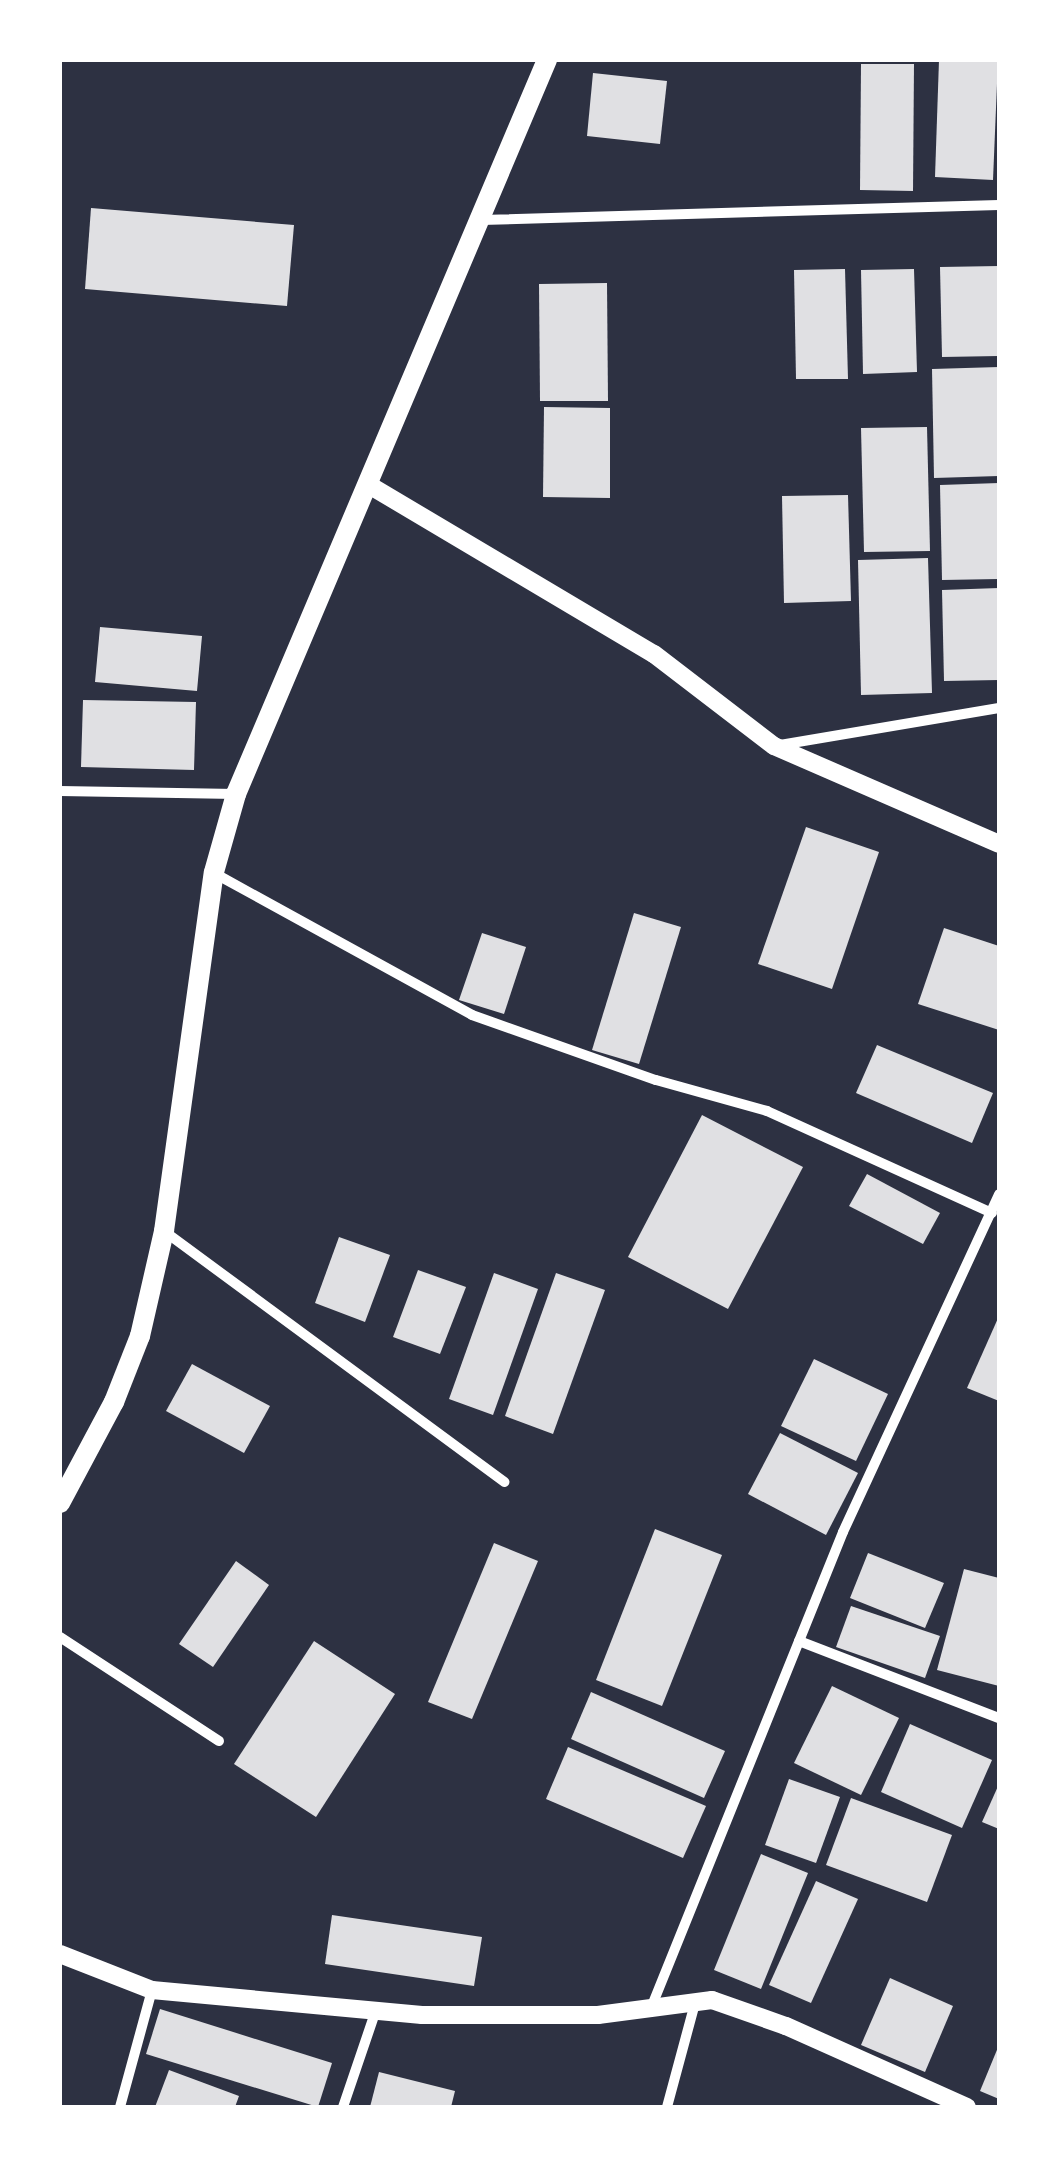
<!DOCTYPE html>
<style>
body{margin:0}
#map{position:relative;width:1059px;height:2167px;overflow:hidden;background:#2d3142;font-family:Mulish,sans-serif}
div>[style]{position:absolute}
[style*='--x']{left:calc(var(--x)*1px);top:calc(var(--y)*1px);width:calc(var(--w)*1px);rotate:calc(var(--a)*1deg)}
.building>*{inset:0;background:#e0e0e3}
.minor>*{height:10px;margin:-5px;padding:0 5px;transform-origin:5px;border-radius:5px;background:#fff}
.tertiary>*{height:18px;margin:-9px;padding:0 9px;transform-origin:9px;border-radius:9px;background:#fff}
.secondary>*{height:20px;margin:-10px;padding:0 10px;transform-origin:10px;border-radius:10px;background:#fff}
span{translate:-50% -50%;white-space:nowrap;text-align:center;line-height:1.15;-webkit-text-stroke:9px #fff;paint-order:stroke}
.frame{position:absolute;inset:0;border:62px solid #fff;pointer-events:none}
</style>
<div id="map">
<div class="building">
<div style="clip-path:polygon(939px 60px,998px 60px,993px 180px,935px 177px)"></div>
<div style="clip-path:polygon(861px 64px,914px 64px,913px 191px,860px 190px)"></div>
<div style="clip-path:polygon(593px 73px,667px 81px,660px 144px,587px 136px)"></div>
<div style="clip-path:polygon(91px 208px,294px 225px,287px 306px,85px 289px)"></div>
<div style="clip-path:polygon(999px 266px,999px 356px,942px 357px,940px 267px)"></div>
<div style="clip-path:polygon(845px 269px,848px 379px,796px 379px,794px 270px)"></div>
<div style="clip-path:polygon(914px 269px,917px 372px,863px 374px,861px 270px)"></div>
<div style="clip-path:polygon(607px 283px,608px 401px,540px 401px,539px 284px)"></div>
<div style="clip-path:polygon(999px 367px,999px 476px,934px 478px,932px 369px)"></div>
<div style="clip-path:polygon(544px 407px,610px 408px,610px 498px,543px 497px)"></div>
<div style="clip-path:polygon(927px 427px,930px 551px,864px 552px,861px 428px)"></div>
<div style="clip-path:polygon(999px 483px,999px 579px,942px 580px,940px 485px)"></div>
<div style="clip-path:polygon(848px 495px,851px 601px,784px 603px,782px 496px)"></div>
<div style="clip-path:polygon(928px 558px,932px 693px,861px 695px,858px 560px)"></div>
<div style="clip-path:polygon(999px 588px,999px 680px,944px 681px,942px 590px)"></div>
<div style="clip-path:polygon(100px 627px,202px 636px,197px 691px,95px 682px)"></div>
<div style="clip-path:polygon(83px 700px,196px 702px,194px 770px,81px 767px)"></div>
<div style="clip-path:polygon(806px 827px,879px 852px,832px 989px,758px 964px)"></div>
<div style="clip-path:polygon(634px 913px,681px 927px,639px 1064px,592px 1050px)"></div>
<div style="clip-path:polygon(944px 928px,999px 946px,999px 1030px,918px 1004px)"></div>
<div style="clip-path:polygon(482px 933px,526px 947px,504px 1014px,459px 1000px)"></div>
<div style="clip-path:polygon(877px 1045px,993px 1093px,972px 1143px,856px 1093px)"></div>
<div style="clip-path:polygon(702px 1115px,803px 1167px,728px 1309px,628px 1257px)"></div>
<div style="clip-path:polygon(867px 1174px,940px 1213px,923px 1244px,849px 1206px)"></div>
<div style="clip-path:polygon(339px 1237px,390px 1255px,365px 1322px,315px 1303px)"></div>
<div style="clip-path:polygon(418px 1270px,466px 1287px,440px 1354px,393px 1337px)"></div>
<div style="clip-path:polygon(494px 1273px,538px 1289px,493px 1415px,449px 1399px)"></div>
<div style="clip-path:polygon(556px 1273px,605px 1290px,553px 1434px,505px 1416px)"></div>
<div style="clip-path:polygon(999px 1316px,999px 1401px,967px 1388px)"></div>
<div style="clip-path:polygon(814px 1359px,888px 1394px,856px 1461px,781px 1426px)"></div>
<div style="clip-path:polygon(192px 1364px,270px 1406px,244px 1453px,166px 1411px)"></div>
<div style="clip-path:polygon(780px 1433px,858px 1473px,826px 1535px,748px 1494px)"></div>
<div style="clip-path:polygon(655px 1529px,722px 1555px,662px 1706px,596px 1680px)"></div>
<div style="clip-path:polygon(494px 1543px,538px 1561px,472px 1719px,428px 1702px)"></div>
<div style="clip-path:polygon(868px 1553px,944px 1583px,925px 1628px,850px 1598px)"></div>
<div style="clip-path:polygon(236px 1561px,269px 1585px,213px 1667px,179px 1644px)"></div>
<div style="clip-path:polygon(964px 1569px,999px 1578px,999px 1686px,937px 1670px)"></div>
<div style="clip-path:polygon(851px 1606px,940px 1636px,925px 1678px,836px 1647px)"></div>
<div style="clip-path:polygon(314px 1641px,395px 1694px,316px 1817px,234px 1764px)"></div>
<div style="clip-path:polygon(832px 1686px,899px 1718px,861px 1795px,794px 1763px)"></div>
<div style="clip-path:polygon(591px 1692px,725px 1751px,704px 1798px,571px 1739px)"></div>
<div style="clip-path:polygon(910px 1724px,992px 1760px,962px 1828px,881px 1792px)"></div>
<div style="clip-path:polygon(568px 1747px,706px 1806px,683px 1858px,546px 1799px)"></div>
<div style="clip-path:polygon(789px 1779px,840px 1797px,816px 1863px,765px 1845px)"></div>
<div style="clip-path:polygon(999px 1784px,999px 1829px,982px 1822px)"></div>
<div style="clip-path:polygon(851px 1798px,952px 1835px,927px 1902px,826px 1865px)"></div>
<div style="clip-path:polygon(761px 1854px,808px 1873px,761px 1989px,714px 1970px)"></div>
<div style="clip-path:polygon(816px 1881px,858px 1899px,811px 2003px,769px 1985px)"></div>
<div style="clip-path:polygon(332px 1915px,482px 1937px,474px 1986px,325px 1964px)"></div>
<div style="clip-path:polygon(890px 1978px,953px 2006px,925px 2072px,861px 2045px)"></div>
<div style="clip-path:polygon(160px 2009px,332px 2063px,318px 2107px,146px 2054px)"></div>
<div style="clip-path:polygon(999px 2045px,999px 2099px,980px 2091px)"></div>
<div style="clip-path:polygon(169px 2070px,239px 2096px,235px 2107px,155px 2107px)"></div>
<div style="clip-path:polygon(379px 2072px,455px 2091px,451px 2107px,370px 2107px)"></div>
</div>
<div class="minor">
<div style="--x:481;--y:220;--w:518;--a:-1.66"></div>
<div style="--x:780;--y:745;--w:222;--a:-9.6"></div>
<div style="--x:60;--y:791;--w:176;--a:1"></div>
<div style="--x:214;--y:873;--w:294;--a:28.8"></div>
<div style="--x:472;--y:1015;--w:195;--a:19.5"></div>
<div style="--x:656;--y:1080;--w:115;--a:15.6"></div>
<div style="--x:767;--y:1111;--w:247;--a:24.4"></div>
<div style="--x:164;--y:1231;--w:423;--a:36.4"></div>
<div style="--x:60;--y:1637;--w:190;--a:33.2"></div>
<div style="--x:799;--y:1641;--w:214;--a:21.1"></div>
<div style="--x:651;--y:2008;--w:513;--a:-68.03"></div>
<div style="--x:843;--y:1532;--w:372;--a:-65.2"></div>
<div style="--x:120;--y:2107;--w:121;--a:-74.7"></div>
<div style="--x:343;--y:2107;--w:102;--a:-71.2"></div>
<div style="--x:667;--y:2107;--w:108;--a:-74.9"></div>
</div>
<div class="tertiary">
<div style="--x:369;--y:485;--w:331;--a:30.7"></div>
<div style="--x:654;--y:654;--w:151;--a:37.5"></div>
<div style="--x:774;--y:746;--w:245;--a:23.5"></div>
<div style="--x:60;--y:1954;--w:99;--a:21.4"></div>
<div style="--x:152;--y:1990;--w:271;--a:5.3"></div>
<div style="--x:422;--y:2015;--w:176;--a:0"></div>
<div style="--x:598;--y:2015;--w:115;--a:-7.5"></div>
<div style="--x:712;--y:2000;--w:78;--a:19.4"></div>
<div style="--x:786;--y:2026;--w:198;--a:24.1"></div>
</div>
<div class="secondary">
<div style="--x:60;--y:1503;--w:115;--a:-61.9"></div>
<div style="--x:114;--y:1402;--w:71;--a:-68.5"></div>
<div style="--x:140;--y:1336;--w:108;--a:-77.1"></div>
<div style="--x:164;--y:1231;--w:362;--a:-82.1"></div>
<div style="--x:214;--y:872;--w:81;--a:-74.2"></div>
<div style="--x:236;--y:794;--w:797;--a:-67.04"></div>
</div>
<div class="frame"></div>
</div>
